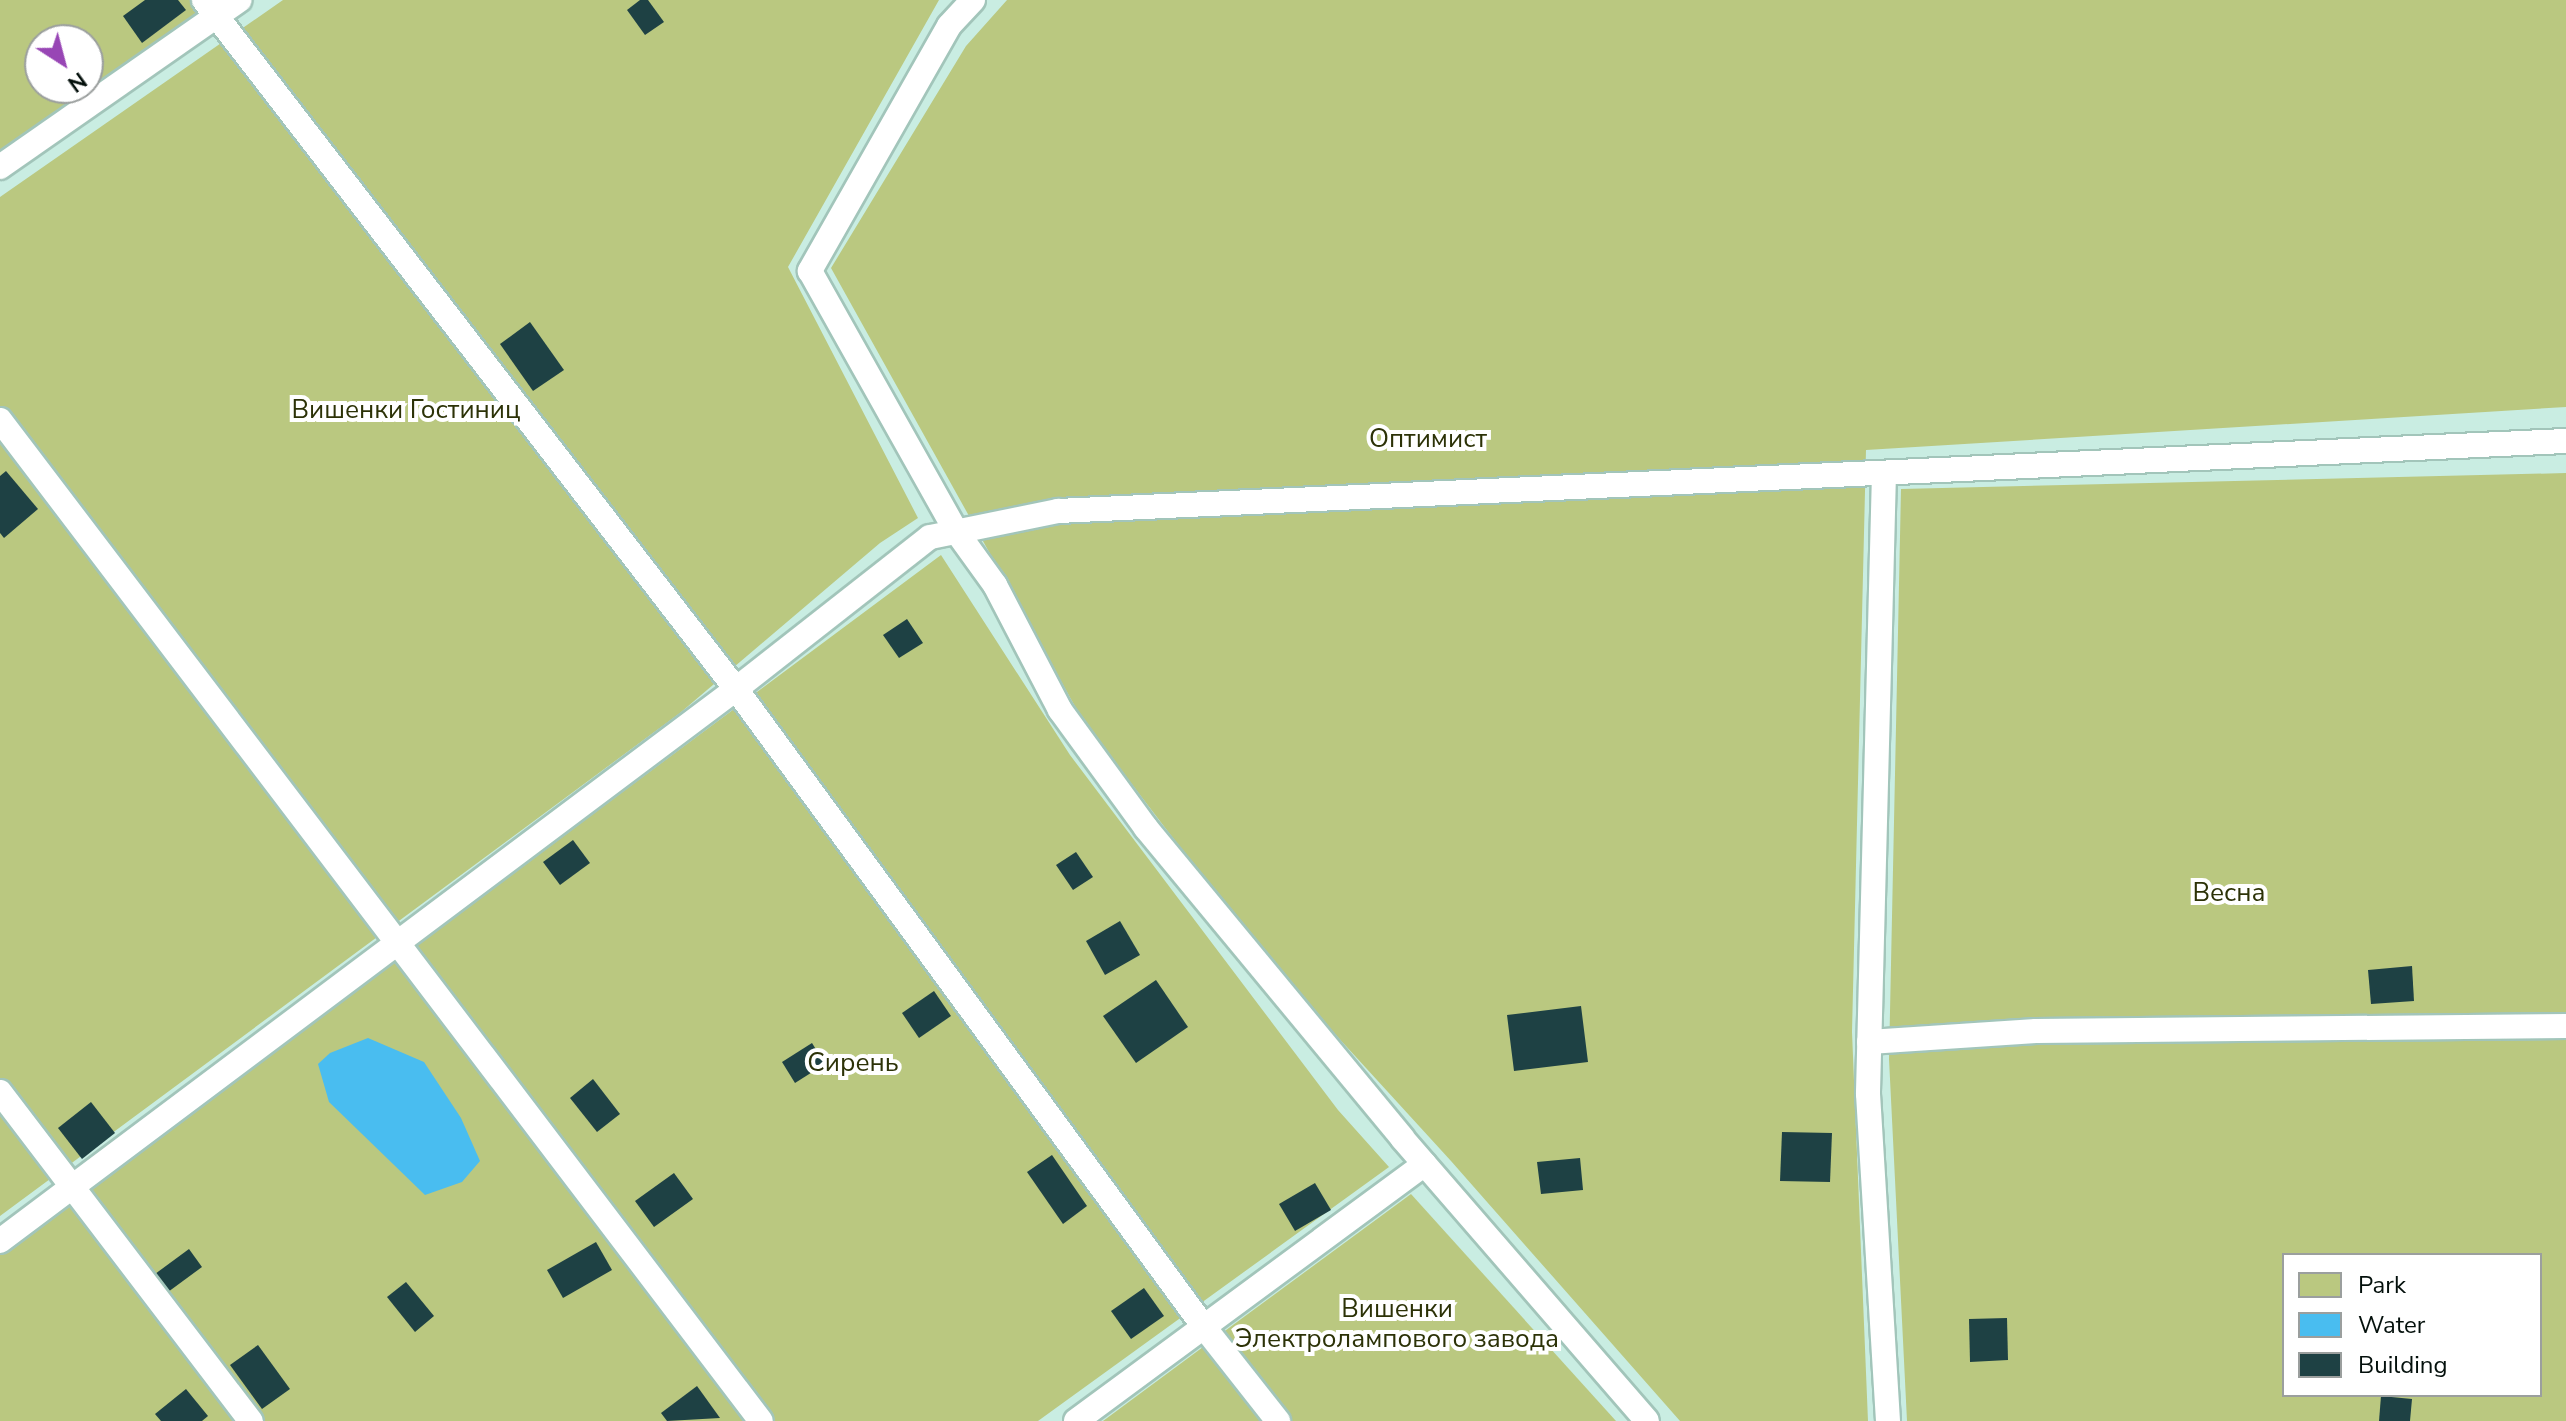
<!DOCTYPE html>
<meta charset="utf-8">
<style>
body{margin:0}
#map{position:relative;width:2566px;height:1421px;overflow:hidden;background:#c9ede2;font-family:"Nunito Sans",sans-serif}
div>[style]{position:absolute}
[style*='--x']{left:calc(var(--x)*1px);top:calc(var(--y)*1px);width:calc(var(--w)*1px);rotate:calc(var(--a)*1deg)}
.green>*{inset:0;background:#bac880}
.water>*{inset:0;background:#49bdf0}
.building>*{inset:0;background:#1e4144}
.roads{filter:drop-shadow(2px 0 #a2c5ba) drop-shadow(-2px 0 #a2c5ba) drop-shadow(0 2px #a2c5ba) drop-shadow(0 -2px #a2c5ba)}
.service>*{height:24px;margin:-12px;padding:0 12px;transform-origin:12px;border-radius:12px;background:#fff}
span{translate:-50% -50%;white-space:nowrap;text-align:center;line-height:1.15;-webkit-text-stroke:8px #fff;paint-order:stroke}
.park-label{font-size:26px;color:#2c3207}
.legend{position:absolute;left:2282px;top:1253px;width:260px;height:144px;box-sizing:border-box;background:#fff;border:2px solid #9b9f9e;margin:0;padding:10px 14px;list-style:none;font-size:24px;color:#04100c}
.legend li{display:flex;align-items:center;gap:16px;height:40px}
.legend b{width:40px;border:2px solid #9b9f9e}
.north{position:absolute;left:24px;top:24px;width:80px;height:80px;box-sizing:border-box;background:#fff;border:2px solid #9b9f9e;border-radius:50%;rotate:144deg;font-size:22px;font-weight:700;line-height:32px;text-align:center;color:#04100c}
.north::after{content:'';display:block;margin:auto;width:28px;height:36px;background:#9846b5;clip-path:polygon(50% 0,100% 100%,50% 72%,0 100%)}
</style>
<div id="map">
<div class="green">
<div style="clip-path:polygon(evenodd,0 0,219px 0,0 155px,0 0,40px 40px,88px 40px,88px 88px,40px 88px,40px 40px)"></div>
<div style="clip-path:polygon(283px 0,939px 0,788px 267px,918px 518px,880px 543px,680px 713px,0 1216px,0 197px)"></div>
<div style="clip-path:polygon(1007px 0,2566px 0,2566px 407px,1866px 450px,1852px 1032px,1868px 1421px,1680px 1421px,1451px 1161px,1260px 952px,1082px 719px,831px 268px,966px 46px)"></div>
<div style="clip-path:polygon(evenodd,2566px 473px,2566px 1421px,1907px 1421px,1889px 1059px,1901px 489px,2566px 473px,2284px 1255px,2540px 1255px,2540px 1395px,2284px 1395px,2284px 1255px)"></div>
<div style="clip-path:polygon(941px 555px,1070px 755px,1338px 1110px,1389px 1167px,1038px 1421px,0 1421px,0 1255px)"></div>
<div style="clip-path:polygon(1411px 1194px,1616px 1421px,1103px 1421px,1203px 1347px)"></div>
</div>
<div class="water">
<div style="clip-path:polygon(368px 1038px,424px 1062px,461px 1118px,480px 1161px,462px 1182px,425px 1195px,329px 1102px,318px 1064px,330px 1053px)"></div>
</div>
<div class="building">
<div style="clip-path:polygon(145px 0,178px 0,186px 10px,142px 43px,123px 16px)"></div>
<div style="clip-path:polygon(640px 0,648px 0,664px 22px,645px 35px,627px 10px)"></div>
<div style="clip-path:polygon(530px 322px,564px 370px,533px 391px,500px 344px)"></div>
<div style="clip-path:polygon(6px 471px,38px 509px,4px 538px,0 533px,0 476px)"></div>
<div style="clip-path:polygon(907px 619px,923px 643px,899px 658px,883px 635px)"></div>
<div style="clip-path:polygon(573px 840px,590px 863px,560px 885px,543px 862px)"></div>
<div style="clip-path:polygon(1076px 852px,1093px 877px,1073px 890px,1056px 865px)"></div>
<div style="clip-path:polygon(1120px 921px,1140px 955px,1105px 975px,1086px 941px)"></div>
<div style="clip-path:polygon(2412px 966px,2414px 1001px,2371px 1004px,2368px 970px)"></div>
<div style="clip-path:polygon(1156px 980px,1188px 1027px,1136px 1063px,1103px 1016px)"></div>
<div style="clip-path:polygon(934px 991px,951px 1016px,919px 1038px,902px 1013px)"></div>
<div style="clip-path:polygon(1581px 1006px,1588px 1062px,1514px 1071px,1507px 1015px)"></div>
<div style="clip-path:polygon(812px 1043px,825px 1064px,795px 1083px,782px 1062px)"></div>
<div style="clip-path:polygon(593px 1079px,620px 1114px,597px 1132px,570px 1098px)"></div>
<div style="clip-path:polygon(91px 1102px,115px 1133px,82px 1159px,58px 1128px)"></div>
<div style="clip-path:polygon(1782px 1132px,1832px 1133px,1830px 1182px,1780px 1181px)"></div>
<div style="clip-path:polygon(1052px 1155px,1087px 1206px,1063px 1224px,1027px 1172px)"></div>
<div style="clip-path:polygon(1580px 1158px,1583px 1190px,1541px 1194px,1537px 1162px)"></div>
<div style="clip-path:polygon(674px 1173px,693px 1199px,654px 1227px,635px 1201px)"></div>
<div style="clip-path:polygon(1315px 1183px,1331px 1210px,1295px 1231px,1279px 1204px)"></div>
<div style="clip-path:polygon(596px 1242px,612px 1270px,563px 1298px,547px 1270px)"></div>
<div style="clip-path:polygon(189px 1249px,202px 1267px,168px 1292px,155px 1274px)"></div>
<div style="clip-path:polygon(406px 1282px,434px 1316px,415px 1332px,387px 1297px)"></div>
<div style="clip-path:polygon(1144px 1288px,1164px 1316px,1131px 1339px,1111px 1311px)"></div>
<div style="clip-path:polygon(2007px 1318px,2008px 1360px,1970px 1362px,1969px 1319px)"></div>
<div style="clip-path:polygon(258px 1345px,290px 1389px,262px 1409px,230px 1365px)"></div>
<div style="clip-path:polygon(697px 1386px,720px 1418px,667px 1421px,661px 1413px)"></div>
<div style="clip-path:polygon(186px 1389px,208px 1416px,202px 1421px,161px 1421px,155px 1414px)"></div>
<div style="clip-path:polygon(2381px 1396px,2412px 1399px,2410px 1421px,2379px 1421px)"></div>
</div>
<div class="roads">
<div class="service">
<div style="--x:204;--y:0;--w:870;--a:52.33"></div>
<div style="--x:736;--y:689;--w:791;--a:53.74"></div>
<div style="--x:1204;--y:1327;--w:120;--a:51.8"></div>
<div style="--x:973;--y:0;--w:35;--a:133"></div>
<div style="--x:949;--y:26;--w:282;--a:119.6"></div>
<div style="--x:810;--y:271;--w:298;--a:60.7"></div>
<div style="--x:956;--y:531;--w:67;--a:54.2"></div>
<div style="--x:995;--y:585;--w:141;--a:62.5"></div>
<div style="--x:1060;--y:710;--w:146;--a:53.9"></div>
<div style="--x:1146;--y:828;--w:402;--a:50.4"></div>
<div style="--x:1402;--y:1138;--w:374;--a:49.1"></div>
<div style="--x:0;--y:167;--w:292;--a:-34.9"></div>
<div style="--x:0;--y:420;--w:1257;--a:52.76"></div>
<div style="--x:1884;--y:473;--w:621;--a:91.48"></div>
<div style="--x:1868;--y:1094;--w:328;--a:86.5"></div>
<div style="--x:1869;--y:1042;--w:167;--a:-3.8"></div>
<div style="--x:2036;--y:1031;--w:530;--a:-0.54"></div>
<div style="--x:0;--y:1092;--w:414;--a:52.7"></div>
<div style="--x:0;--y:1241;--w:920;--a:-36.87"></div>
<div style="--x:736;--y:689;--w:246;--a:-38.1"></div>
<div style="--x:930;--y:537;--w:131;--a:-11.5"></div>
<div style="--x:1058;--y:511;--w:1510;--a:-2.66"></div>
<div style="--x:1076;--y:1421;--w:433;--a:-36.4"></div>
</div>
</div>
<div class="park-label">
<span style="left:406px;top:410px">Вишенки Гостиниц</span>
<span style="left:1428px;top:439px">Оптимист</span>
<span style="left:2229px;top:893px">Весна</span>
<span style="left:853px;top:1063px">Сирень</span>
<span style="left:1397px;top:1324px">Вишенки<br>Электролампового завода</span>
</div>
<ul class="legend">
<li><b style="height:22px;background:#bac880"></b>Park</li>
<li><b style="height:22px;background:#49bdf0"></b>Water</li>
<li><b style="height:22px;background:#1e4144"></b>Building</li>
</ul>
<div class="north">N</div>
</div>
